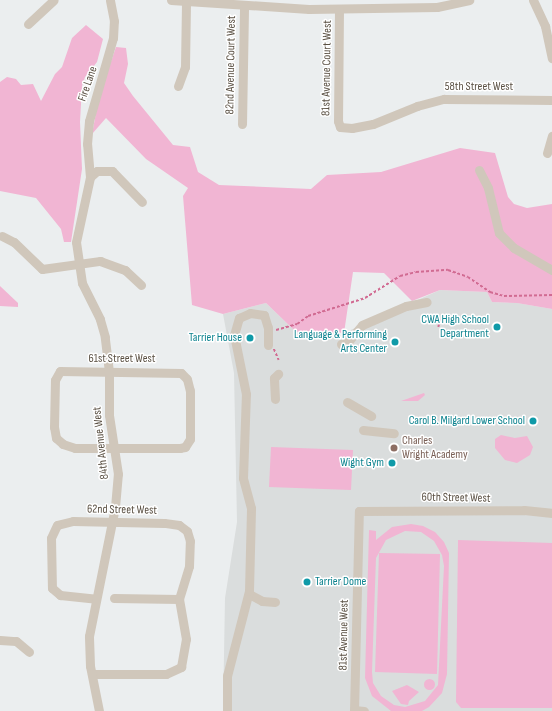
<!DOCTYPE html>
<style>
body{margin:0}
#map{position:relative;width:552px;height:711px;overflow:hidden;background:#ebeeef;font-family:"Sofia Sans Condensed",sans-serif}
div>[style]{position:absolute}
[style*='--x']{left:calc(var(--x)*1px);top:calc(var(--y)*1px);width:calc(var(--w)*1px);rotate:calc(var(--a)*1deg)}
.education>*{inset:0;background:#dadddd}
.green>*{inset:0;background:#f1b5d3}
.round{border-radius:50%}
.path>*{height:1.5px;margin-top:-0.75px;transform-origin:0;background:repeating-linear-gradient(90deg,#d16b92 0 3px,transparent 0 5px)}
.minor>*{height:9px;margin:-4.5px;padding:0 4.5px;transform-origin:4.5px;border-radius:4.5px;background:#d0c7bb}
.dots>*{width:11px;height:11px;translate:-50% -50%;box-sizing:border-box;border:2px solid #fff;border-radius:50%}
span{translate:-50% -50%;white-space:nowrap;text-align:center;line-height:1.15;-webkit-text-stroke:3px #fff;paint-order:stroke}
.street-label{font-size:12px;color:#5a5043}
.culture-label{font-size:12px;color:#0d838f}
.right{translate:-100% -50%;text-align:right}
.left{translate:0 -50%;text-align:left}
.education-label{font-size:12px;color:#785e54}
</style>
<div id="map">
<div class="education">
<div style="clip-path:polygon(440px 290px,487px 292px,492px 302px,517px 303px,552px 309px,552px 711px,223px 711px,225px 598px,237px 522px,234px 373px,223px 314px,266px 303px,296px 332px,344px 333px)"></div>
</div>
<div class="green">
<div style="clip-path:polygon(86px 25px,103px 39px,97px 62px,85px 77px,82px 86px,80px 122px,82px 169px,71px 242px,64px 242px,61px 229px,36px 198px,0 191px,0 82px,7px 77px,16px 79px,21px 85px,33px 84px,41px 101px,55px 74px,62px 67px,72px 38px)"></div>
<div style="clip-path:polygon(116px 47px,126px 48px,128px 64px,124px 83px,133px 96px,173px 145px,190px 147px,198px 172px,219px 185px,311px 189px,327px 175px,381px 172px,460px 148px,495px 153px,508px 197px,514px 204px,527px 208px,552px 204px,552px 309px,517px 303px,492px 302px,487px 292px,440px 290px,412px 301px,384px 273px,353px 272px,344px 333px,296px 332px,266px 303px,223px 314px,192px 305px,183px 196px,188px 188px,146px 159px,106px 118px,92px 134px,99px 97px)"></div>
<div style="clip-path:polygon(0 286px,18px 303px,18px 307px,0 306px)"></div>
<div style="clip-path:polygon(424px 393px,425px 395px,418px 401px,401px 401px)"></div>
<div style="clip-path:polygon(501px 435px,515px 438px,527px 436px,533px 447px,530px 455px,517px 463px,505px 460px,495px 448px,495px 439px)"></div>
<div style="clip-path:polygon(271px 447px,353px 450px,351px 490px,269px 487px)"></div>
<div style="clip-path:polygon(evenodd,411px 524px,423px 526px,435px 532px,444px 542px,449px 553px,447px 674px,442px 693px,429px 707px,422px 711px,391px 711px,372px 696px,365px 678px,369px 530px,376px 531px,376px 540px,392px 527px,411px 524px,405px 531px,421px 532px,434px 541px,442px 555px,444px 566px,438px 685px,425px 701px,405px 707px,394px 705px,381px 696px,373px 683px,372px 672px,376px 558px,386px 540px,405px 531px)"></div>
<div style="clip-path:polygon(458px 540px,552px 543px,552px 708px,461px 708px,456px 702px)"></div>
<div style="clip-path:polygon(379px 553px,440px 554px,437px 674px,375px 672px)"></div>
<div class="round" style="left:423.5px;top:678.5px;width:11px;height:11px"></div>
<div style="clip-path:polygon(407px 685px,419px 692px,409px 701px,408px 705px,401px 704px,392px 691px)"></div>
</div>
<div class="path">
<div style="--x:439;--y:322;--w:3;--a:-90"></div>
<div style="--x:438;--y:327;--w:3;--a:-72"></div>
<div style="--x:276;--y:330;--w:22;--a:-16"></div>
<div style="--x:297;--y:324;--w:14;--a:-36"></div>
<div style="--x:308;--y:316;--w:60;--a:-17.5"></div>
<div style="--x:365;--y:298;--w:41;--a:-32.2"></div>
<div style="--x:400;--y:276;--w:16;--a:-14"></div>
<div style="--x:416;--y:272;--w:32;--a:-4"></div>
<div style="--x:448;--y:270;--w:21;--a:19"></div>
<div style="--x:468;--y:277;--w:27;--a:34"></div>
<div style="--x:490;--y:292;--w:15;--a:16"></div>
<div style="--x:504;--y:296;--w:48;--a:-1.2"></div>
<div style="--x:274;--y:349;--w:12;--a:66"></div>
</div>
<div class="minor">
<div style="--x:171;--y:0;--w:138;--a:3.7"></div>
<div style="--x:309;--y:9;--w:128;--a:-0.9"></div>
<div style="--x:437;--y:7;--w:33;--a:-12"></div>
<div style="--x:533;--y:0;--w:29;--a:65"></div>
<div style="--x:545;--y:26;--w:33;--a:78"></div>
<div style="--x:339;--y:9;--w:112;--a:90.5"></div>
<div style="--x:338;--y:121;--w:6;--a:72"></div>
<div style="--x:340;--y:127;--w:12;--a:5"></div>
<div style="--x:352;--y:128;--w:21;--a:-11"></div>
<div style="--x:373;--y:124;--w:48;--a:-22.2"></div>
<div style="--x:417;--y:106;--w:28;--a:-15"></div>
<div style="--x:444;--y:99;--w:108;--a:0.5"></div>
<div style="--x:28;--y:24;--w:35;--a:-43"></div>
<div style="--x:178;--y:86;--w:20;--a:-70"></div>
<div style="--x:185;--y:67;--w:65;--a:-89.1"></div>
<div style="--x:242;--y:124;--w:118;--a:-89"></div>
<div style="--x:547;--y:153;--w:18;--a:-74"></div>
<div style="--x:479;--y:170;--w:20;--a:63"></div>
<div style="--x:488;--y:188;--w:46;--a:76.3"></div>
<div style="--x:499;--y:233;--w:21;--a:45"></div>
<div style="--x:514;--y:248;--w:44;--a:30.1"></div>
<div style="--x:90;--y:177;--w:9;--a:-41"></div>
<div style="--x:97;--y:171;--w:15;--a:0"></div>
<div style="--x:112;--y:171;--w:43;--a:45.9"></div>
<div style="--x:2;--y:236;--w:13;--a:27"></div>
<div style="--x:14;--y:242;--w:39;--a:44"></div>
<div style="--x:42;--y:269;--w:59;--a:-7.9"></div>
<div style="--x:100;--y:261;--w:27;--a:20"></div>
<div style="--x:125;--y:270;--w:22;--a:43"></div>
<div style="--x:341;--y:344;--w:6;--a:-9"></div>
<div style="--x:347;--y:343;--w:23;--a:-50"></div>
<div style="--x:362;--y:325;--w:48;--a:-23.4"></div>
<div style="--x:406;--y:306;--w:21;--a:-11"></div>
<div style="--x:60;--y:371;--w:121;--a:0.9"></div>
<div style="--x:181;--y:373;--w:8;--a:45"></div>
<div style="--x:187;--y:379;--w:12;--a:76"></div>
<div style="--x:190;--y:391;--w:48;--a:90"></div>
<div style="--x:190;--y:439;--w:9;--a:122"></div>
<div style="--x:185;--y:447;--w:5;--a:169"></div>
<div style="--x:180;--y:448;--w:105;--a:180"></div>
<div style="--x:75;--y:448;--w:13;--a:-162"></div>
<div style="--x:63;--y:444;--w:9;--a:-139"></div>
<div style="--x:56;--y:438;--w:11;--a:-100"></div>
<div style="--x:54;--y:427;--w:47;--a:-88.8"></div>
<div style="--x:55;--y:380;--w:10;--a:-61"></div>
<div style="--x:275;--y:399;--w:21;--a:-93"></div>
<div style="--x:274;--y:378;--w:6;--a:-45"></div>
<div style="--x:347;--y:402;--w:28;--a:30"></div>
<div style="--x:363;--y:430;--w:31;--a:6"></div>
<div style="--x:249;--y:594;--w:15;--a:28"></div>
<div style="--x:262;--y:601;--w:13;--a:4"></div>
<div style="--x:114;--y:598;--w:65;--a:0.9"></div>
<div style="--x:0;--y:640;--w:16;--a:4"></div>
<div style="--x:16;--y:641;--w:17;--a:40"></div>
<div style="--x:92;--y:674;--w:74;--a:0"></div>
<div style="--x:166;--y:674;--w:17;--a:-25"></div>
<div style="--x:181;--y:667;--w:28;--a:-80"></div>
<div style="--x:186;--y:639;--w:41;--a:-99.9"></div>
<div style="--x:179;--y:599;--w:34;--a:-73"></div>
<div style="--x:189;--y:566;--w:25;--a:-88"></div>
<div style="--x:190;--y:541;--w:10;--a:-107"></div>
<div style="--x:187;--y:531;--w:10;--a:-143"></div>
<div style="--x:179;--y:525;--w:15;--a:-172"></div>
<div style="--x:164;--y:523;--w:91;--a:-178.7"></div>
<div style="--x:73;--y:521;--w:16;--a:166"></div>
<div style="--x:57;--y:525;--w:14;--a:115"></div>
<div style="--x:51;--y:538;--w:50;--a:88.9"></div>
<div style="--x:52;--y:588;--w:11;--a:41"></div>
<div style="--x:60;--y:595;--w:36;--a:6"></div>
<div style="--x:354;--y:710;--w:10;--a:6"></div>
<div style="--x:99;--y:711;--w:46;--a:-101.3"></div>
<div style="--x:90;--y:666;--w:30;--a:-92"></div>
<div style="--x:89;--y:636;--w:132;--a:-78.6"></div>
<div style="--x:115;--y:507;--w:33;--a:-85"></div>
<div style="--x:118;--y:474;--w:60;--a:-98.7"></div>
<div style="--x:109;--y:415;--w:43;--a:-90"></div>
<div style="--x:109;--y:372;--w:35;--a:-97"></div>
<div style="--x:105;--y:337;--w:19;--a:-106"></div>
<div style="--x:100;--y:319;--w:40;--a:-116.6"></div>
<div style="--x:82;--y:283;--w:41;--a:-98.3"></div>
<div style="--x:76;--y:242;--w:66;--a:-77.8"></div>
<div style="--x:90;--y:177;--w:33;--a:-95"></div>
<div style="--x:87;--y:144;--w:23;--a:-85"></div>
<div style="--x:89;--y:121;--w:86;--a:-73.9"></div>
<div style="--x:113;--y:38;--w:17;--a:-87"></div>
<div style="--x:114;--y:21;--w:21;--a:-101"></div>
<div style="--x:227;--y:711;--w:35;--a:-90"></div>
<div style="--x:227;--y:676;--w:88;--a:-75.5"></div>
<div style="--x:249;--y:591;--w:83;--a:-88.6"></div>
<div style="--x:251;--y:508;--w:31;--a:-105"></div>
<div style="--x:243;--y:478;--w:84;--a:-88"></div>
<div style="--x:246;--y:394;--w:60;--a:-101.5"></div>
<div style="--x:234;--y:335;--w:18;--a:-74"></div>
<div style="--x:239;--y:318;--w:12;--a:-24"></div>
<div style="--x:250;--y:313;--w:14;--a:8"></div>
<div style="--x:264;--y:315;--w:14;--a:73"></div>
<div style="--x:268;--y:328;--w:17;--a:90"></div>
<div style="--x:354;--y:711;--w:200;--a:-88.6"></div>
<div style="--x:359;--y:511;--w:165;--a:-0.3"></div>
<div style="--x:524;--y:510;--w:28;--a:6"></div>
</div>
<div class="dots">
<div style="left:497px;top:327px;background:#0f9aa8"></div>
<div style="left:250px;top:338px;background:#0f9aa8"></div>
<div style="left:395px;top:342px;background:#0f9aa8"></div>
<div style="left:533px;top:421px;background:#0f9aa8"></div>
<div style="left:394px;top:448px;background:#8d6e63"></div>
<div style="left:392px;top:463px;background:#0f9aa8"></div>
<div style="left:307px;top:582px;background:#0f9aa8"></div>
</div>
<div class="street-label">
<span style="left:231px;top:65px;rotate:-89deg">82nd Avenue Court West</span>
<span style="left:327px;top:68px;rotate:-89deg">81st Avenue Court West</span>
<span style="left:88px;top:84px;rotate:-71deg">Fire Lane</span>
<span style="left:479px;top:87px">58th Street West</span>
<span style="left:122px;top:359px">61st Street West</span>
<span style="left:101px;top:443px;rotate:-96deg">84th Avenue West</span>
<span style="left:456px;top:498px;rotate:1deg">60th Street West</span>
<span style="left:122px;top:510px;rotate:1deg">62nd Street West</span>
<span style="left:344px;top:635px;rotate:-89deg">81st Avenue West</span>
</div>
<div class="culture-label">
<span class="right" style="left:489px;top:327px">CWA High School<br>Department</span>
<span class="right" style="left:387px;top:342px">Language &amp; Performing<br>Arts Center</span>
<span class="right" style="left:242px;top:338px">Tarrier House</span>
<span class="right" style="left:525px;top:421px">Carol B. Milgard Lower School</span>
<span class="right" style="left:384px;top:463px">Wight Gym</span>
<span class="left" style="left:315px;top:582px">Tarrier Dome</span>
</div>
<div class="education-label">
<span class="left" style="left:402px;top:448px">Charles<br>Wright Academy</span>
</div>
</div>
